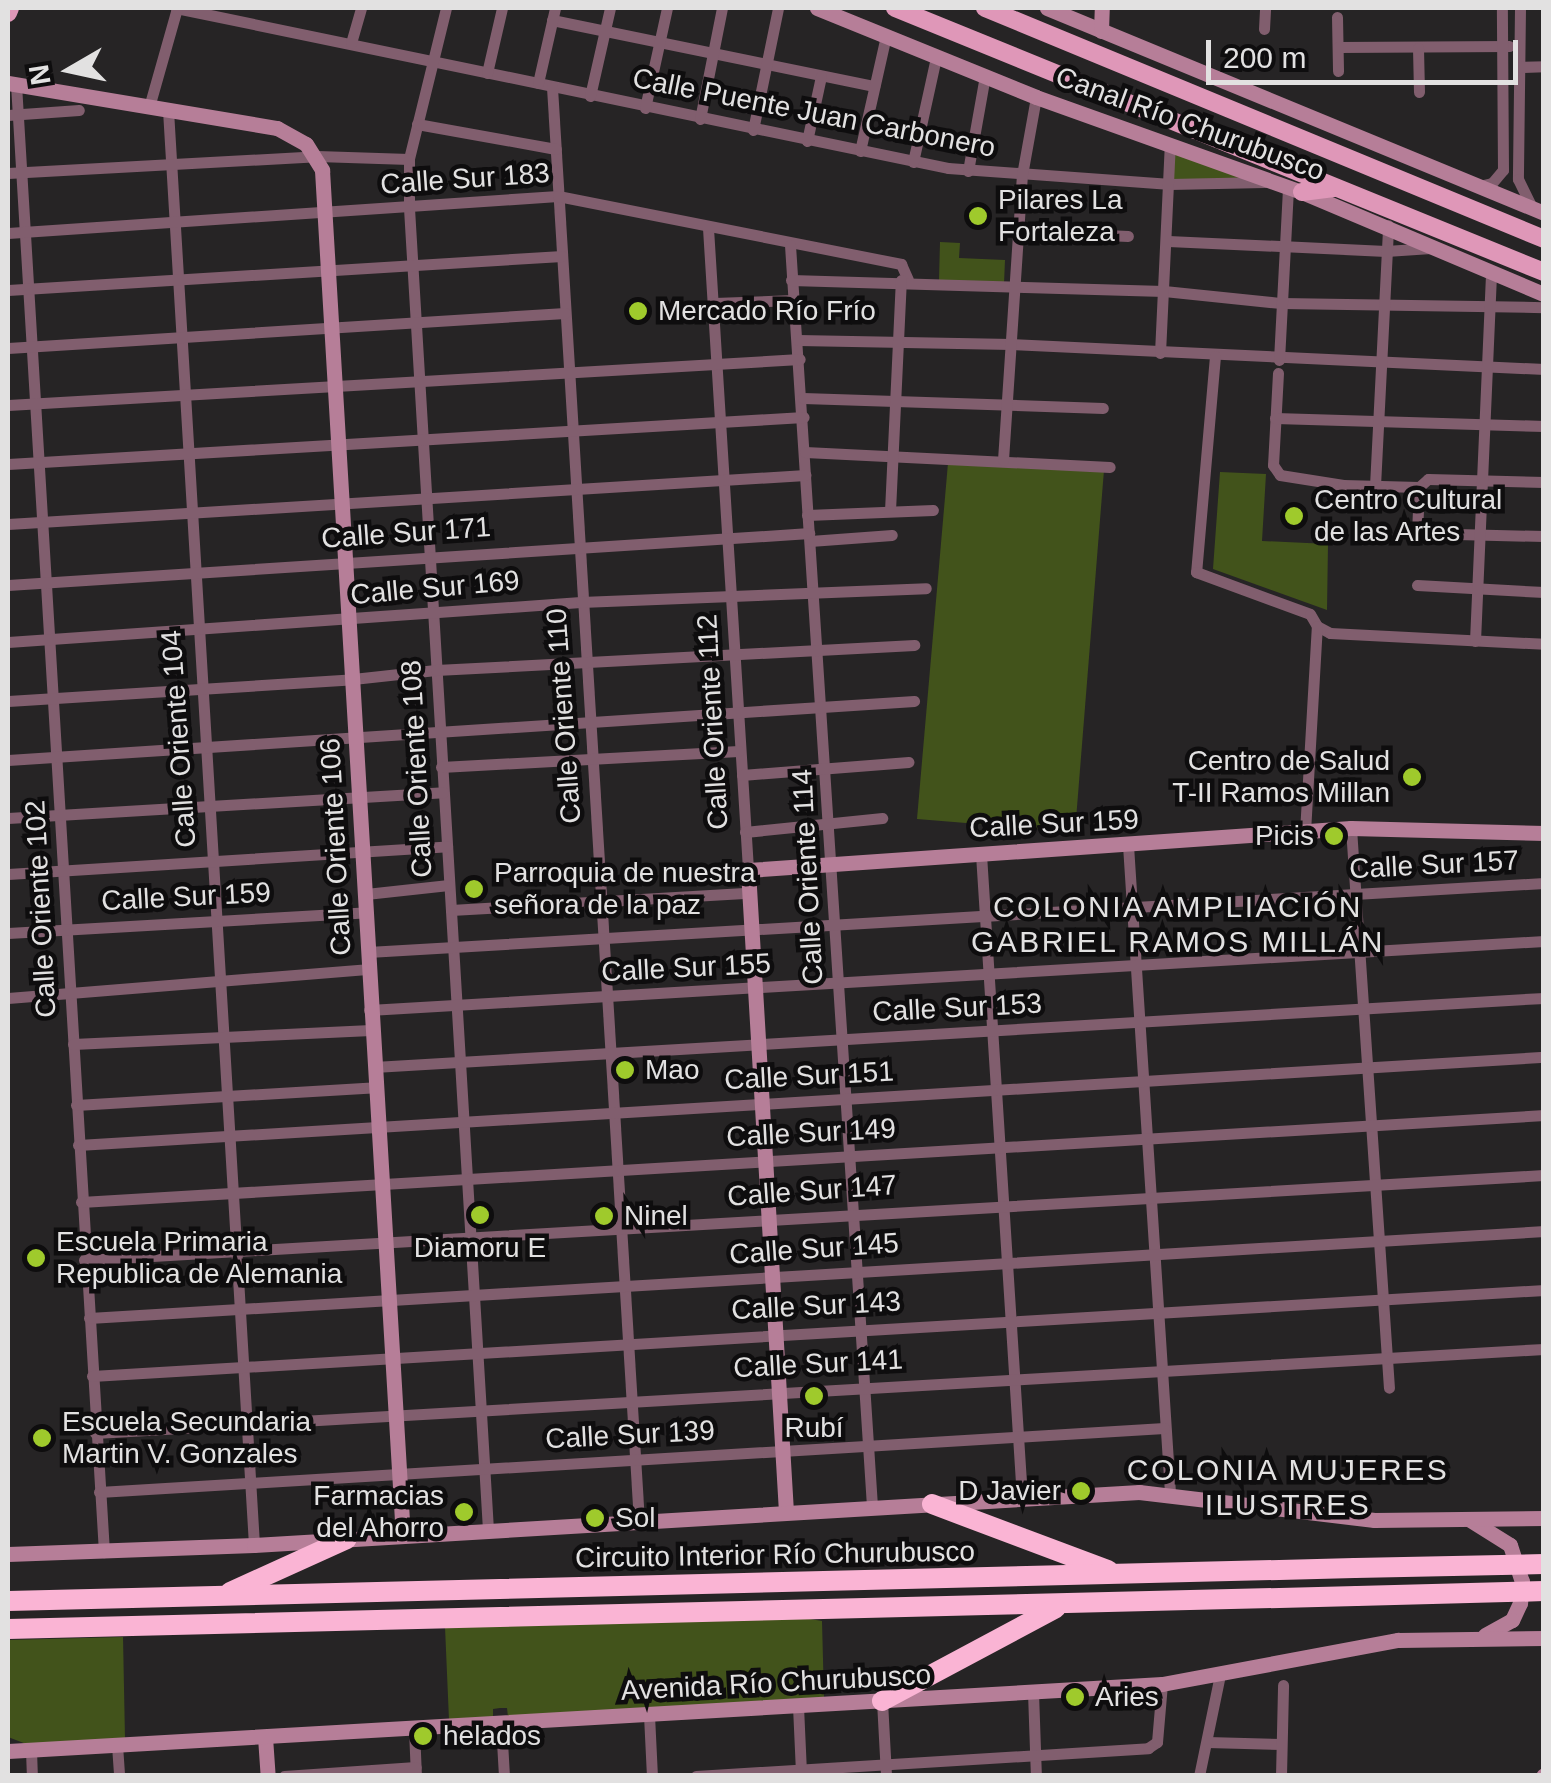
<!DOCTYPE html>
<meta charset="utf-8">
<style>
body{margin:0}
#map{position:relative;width:1551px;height:1783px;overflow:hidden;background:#262425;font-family:Arial,sans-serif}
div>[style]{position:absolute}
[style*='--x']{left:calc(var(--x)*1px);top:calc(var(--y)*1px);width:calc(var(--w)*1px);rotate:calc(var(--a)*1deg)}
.green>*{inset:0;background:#42531b}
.street>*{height:11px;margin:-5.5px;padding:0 5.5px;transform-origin:5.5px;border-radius:5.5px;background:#815e6e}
.secondary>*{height:15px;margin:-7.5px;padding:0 7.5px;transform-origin:7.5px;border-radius:7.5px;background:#b67e98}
.primary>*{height:18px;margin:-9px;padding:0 9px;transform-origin:9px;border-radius:9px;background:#df97b8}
.highway>*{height:20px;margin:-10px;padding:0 10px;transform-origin:10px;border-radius:10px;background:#fab4d4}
.highway-bridge>*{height:20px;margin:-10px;padding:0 10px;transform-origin:10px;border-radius:10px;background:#fab4d4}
.dots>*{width:28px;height:28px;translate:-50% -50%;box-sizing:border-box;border:5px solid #0e0d0e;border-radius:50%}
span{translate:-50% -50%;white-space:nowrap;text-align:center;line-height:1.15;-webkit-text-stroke:9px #0e0d0e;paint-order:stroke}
.street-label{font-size:28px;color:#e2e1e1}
.poi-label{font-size:28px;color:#e2e1e1}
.left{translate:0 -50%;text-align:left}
.right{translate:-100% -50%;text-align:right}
.neighbourhood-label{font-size:30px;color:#e2e1e1;letter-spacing:2.5px}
.frame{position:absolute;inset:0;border:10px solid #e2e1e1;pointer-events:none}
.north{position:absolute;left:20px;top:20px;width:100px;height:100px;-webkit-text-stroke:8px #0e0d0e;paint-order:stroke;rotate:261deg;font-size:28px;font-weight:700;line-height:40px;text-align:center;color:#e2e1e1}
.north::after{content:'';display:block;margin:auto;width:35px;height:45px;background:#e2e1e1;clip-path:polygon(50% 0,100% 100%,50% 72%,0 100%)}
.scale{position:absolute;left:1206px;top:40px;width:312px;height:45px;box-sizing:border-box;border:5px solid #e2e1e1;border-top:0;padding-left:12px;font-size:30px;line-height:35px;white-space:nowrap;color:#e2e1e1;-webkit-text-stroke:8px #0e0d0e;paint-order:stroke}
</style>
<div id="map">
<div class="green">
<div style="clip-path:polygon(1175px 151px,1256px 180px,1173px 181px)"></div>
<div style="clip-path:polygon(940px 242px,960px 243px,959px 258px,1005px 260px,1004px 284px,939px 280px)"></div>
<div style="clip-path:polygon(948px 463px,1104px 470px,1075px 832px,917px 819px)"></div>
<div style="clip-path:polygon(1220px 472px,1266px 474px,1262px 541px,1328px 544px,1327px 610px,1213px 569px)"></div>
<div style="clip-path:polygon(804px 1618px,822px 1621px,824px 1698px,508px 1717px,507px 1708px,500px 1708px,493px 1709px,493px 1718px,449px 1720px,445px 1627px)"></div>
<div style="clip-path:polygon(123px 1637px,125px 1739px,29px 1745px,8px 1737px,8px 1640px)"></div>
</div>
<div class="street">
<div style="--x:176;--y:8;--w:788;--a:11.71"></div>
<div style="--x:948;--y:168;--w:223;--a:4.1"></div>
<div style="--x:1170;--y:184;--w:95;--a:-1.2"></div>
<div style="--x:446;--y:8;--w:155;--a:103.8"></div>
<div style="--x:409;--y:159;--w:49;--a:90"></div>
<div style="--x:409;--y:208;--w:1325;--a:86.58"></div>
<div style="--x:1520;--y:8;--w:171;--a:90.7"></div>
<div style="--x:1518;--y:179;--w:32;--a:64"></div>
<div style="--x:1337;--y:17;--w:54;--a:88.9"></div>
<div style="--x:552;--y:20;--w:329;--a:11.6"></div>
<div style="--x:1264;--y:29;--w:21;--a:-87"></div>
<div style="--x:351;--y:43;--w:36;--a:-74"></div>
<div style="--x:1338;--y:47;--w:171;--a:-0.3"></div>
<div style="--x:1418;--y:48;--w:44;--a:88.7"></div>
<div style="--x:1520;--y:67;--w:24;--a:-2"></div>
<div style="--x:487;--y:73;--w:67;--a:-77"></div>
<div style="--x:538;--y:83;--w:77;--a:-77.2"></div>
<div style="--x:16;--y:84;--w:1471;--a:86.57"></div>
<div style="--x:552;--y:87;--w:1437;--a:86.53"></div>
<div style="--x:590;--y:96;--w:90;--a:-77.2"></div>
<div style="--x:149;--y:107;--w:103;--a:-74.2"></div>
<div style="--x:645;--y:108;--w:102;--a:-77.6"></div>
<div style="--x:168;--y:110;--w:1438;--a:86.57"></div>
<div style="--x:8;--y:115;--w:71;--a:-4"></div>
<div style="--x:700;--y:119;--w:113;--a:-78.8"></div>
<div style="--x:417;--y:124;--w:141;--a:10.2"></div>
<div style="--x:753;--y:130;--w:125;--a:-78.4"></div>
<div style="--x:807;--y:141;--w:66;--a:-77.8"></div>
<div style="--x:860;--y:151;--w:118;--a:-77.3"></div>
<div style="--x:913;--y:162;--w:107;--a:-77.6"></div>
<div style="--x:968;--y:171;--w:97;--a:-79.9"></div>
<div style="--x:8;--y:173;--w:309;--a:-3.1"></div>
<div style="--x:317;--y:156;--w:92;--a:1.9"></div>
<div style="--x:1479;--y:186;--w:13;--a:-13"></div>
<div style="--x:1492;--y:183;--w:17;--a:-50"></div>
<div style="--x:1503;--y:170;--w:162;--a:-90.4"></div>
<div style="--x:708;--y:228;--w:643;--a:86.43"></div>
<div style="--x:1018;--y:231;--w:110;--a:2.6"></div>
<div style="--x:8;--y:233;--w:551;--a:-3.85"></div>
<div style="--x:558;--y:196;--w:350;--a:11.2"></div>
<div style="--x:901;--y:264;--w:17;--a:66"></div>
<div style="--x:1168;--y:241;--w:218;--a:2.6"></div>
<div style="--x:1386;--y:251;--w:45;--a:-3.8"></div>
<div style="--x:790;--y:245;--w:1265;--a:86.28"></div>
<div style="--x:791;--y:280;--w:373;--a:1.7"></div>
<div style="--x:1164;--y:291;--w:118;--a:5.9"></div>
<div style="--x:1281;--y:303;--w:263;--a:0.9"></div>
<div style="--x:8;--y:290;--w:555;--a:-3.51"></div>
<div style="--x:714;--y:303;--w:80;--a:-2.1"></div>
<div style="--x:798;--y:340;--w:213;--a:1.1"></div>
<div style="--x:1011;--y:344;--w:534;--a:2.69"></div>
<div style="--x:8;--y:348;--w:558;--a:-3.6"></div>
<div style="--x:1160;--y:353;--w:209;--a:-87.3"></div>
<div style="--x:1215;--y:356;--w:217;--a:95"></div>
<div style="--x:1196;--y:572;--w:121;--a:20.2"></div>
<div style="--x:1310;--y:614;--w:14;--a:60"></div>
<div style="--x:1317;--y:626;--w:15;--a:28"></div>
<div style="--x:1330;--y:633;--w:214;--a:2.9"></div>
<div style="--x:1279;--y:360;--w:172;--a:-87"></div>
<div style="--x:1278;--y:373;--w:92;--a:93.1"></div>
<div style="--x:1273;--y:465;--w:12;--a:55"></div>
<div style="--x:1280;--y:475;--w:64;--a:9"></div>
<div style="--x:1343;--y:485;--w:76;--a:1.5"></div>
<div style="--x:1419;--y:487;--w:12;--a:-42"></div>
<div style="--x:1428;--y:479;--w:116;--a:1.5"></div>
<div style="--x:803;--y:398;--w:300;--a:1.9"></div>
<div style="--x:8;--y:405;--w:793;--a:-3.32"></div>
<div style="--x:1275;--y:418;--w:269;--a:1.7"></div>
<div style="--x:805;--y:452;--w:305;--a:2.8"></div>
<div style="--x:1003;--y:460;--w:286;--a:-86.2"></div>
<div style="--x:1022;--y:175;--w:79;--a:-79.8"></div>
<div style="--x:8;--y:464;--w:797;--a:-3.38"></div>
<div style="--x:1375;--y:486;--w:261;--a:-87.1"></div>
<div style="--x:1419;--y:487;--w:46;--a:92.5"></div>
<div style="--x:1417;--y:533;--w:127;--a:1.4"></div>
<div style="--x:890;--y:511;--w:231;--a:-87.3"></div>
<div style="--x:807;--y:515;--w:126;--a:-2.3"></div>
<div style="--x:8;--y:524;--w:799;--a:-3.52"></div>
<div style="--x:810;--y:541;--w:82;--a:-4.2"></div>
<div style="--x:8;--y:585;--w:803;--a:-3.71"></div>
<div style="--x:1417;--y:585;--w:127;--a:3.2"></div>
<div style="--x:1475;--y:641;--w:369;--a:-87.5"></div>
<div style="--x:8;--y:642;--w:574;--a:-3.99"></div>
<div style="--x:581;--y:602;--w:345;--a:-2.3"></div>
<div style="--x:8;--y:701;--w:346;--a:-3.6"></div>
<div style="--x:353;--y:679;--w:83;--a:-6.2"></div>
<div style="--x:436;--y:670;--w:479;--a:-3"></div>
<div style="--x:8;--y:760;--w:908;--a:-3.73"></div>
<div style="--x:441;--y:767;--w:298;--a:-3.1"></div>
<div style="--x:742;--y:775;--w:167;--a:-4.5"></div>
<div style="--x:8;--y:818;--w:436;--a:-3.4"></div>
<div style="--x:1351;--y:828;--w:561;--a:86.12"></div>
<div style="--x:745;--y:832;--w:138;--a:-5.8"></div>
<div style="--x:1305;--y:832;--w:206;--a:-86.7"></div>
<div style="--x:1128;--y:845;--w:649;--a:86.29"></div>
<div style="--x:981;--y:854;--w:646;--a:86.36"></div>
<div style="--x:8;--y:874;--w:440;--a:-3.6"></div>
<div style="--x:366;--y:894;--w:83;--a:-6.2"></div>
<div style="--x:451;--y:910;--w:298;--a:-3.3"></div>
<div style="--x:8;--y:933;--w:360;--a:-3.3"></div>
<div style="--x:368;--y:952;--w:1178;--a:-3.36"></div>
<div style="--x:8;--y:998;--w:360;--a:-4.6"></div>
<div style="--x:369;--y:1010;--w:1177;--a:-3.36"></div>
<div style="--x:73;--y:1044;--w:298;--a:-2.7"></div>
<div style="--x:374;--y:1067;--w:1172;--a:-3.38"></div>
<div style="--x:76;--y:1105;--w:300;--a:-3.4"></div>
<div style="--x:78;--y:1145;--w:1469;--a:-3.44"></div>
<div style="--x:81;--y:1202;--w:1466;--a:-3.4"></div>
<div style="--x:84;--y:1260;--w:1462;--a:-3.33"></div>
<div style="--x:89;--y:1318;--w:1458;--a:-3.42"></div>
<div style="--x:92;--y:1376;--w:1455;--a:-3.39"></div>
<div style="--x:95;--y:1433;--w:1451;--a:-3.32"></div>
<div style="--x:99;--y:1492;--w:1067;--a:-3.44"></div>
<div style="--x:1033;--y:1692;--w:84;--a:88"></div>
<div style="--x:882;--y:1701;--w:75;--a:86.9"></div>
<div style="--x:798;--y:1706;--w:65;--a:87.4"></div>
<div style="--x:649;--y:1715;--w:61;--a:87.2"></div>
<div style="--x:501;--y:1724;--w:52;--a:86.7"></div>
<div style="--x:414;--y:1729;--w:47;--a:87.6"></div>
<div style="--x:1207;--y:1742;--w:74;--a:1.5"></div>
<div style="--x:117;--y:1745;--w:31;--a:86"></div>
<div style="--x:31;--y:1750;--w:26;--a:88"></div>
<div style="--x:284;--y:1776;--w:132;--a:-3.9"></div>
<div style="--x:696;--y:1776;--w:453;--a:-3.5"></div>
<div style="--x:1148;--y:1748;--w:11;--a:-34"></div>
<div style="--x:1157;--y:1742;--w:58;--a:-85.1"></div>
<div style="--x:1199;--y:1776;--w:103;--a:-78.3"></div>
<div style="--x:1281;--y:1776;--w:91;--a:-88.7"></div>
</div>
<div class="secondary">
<div style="--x:817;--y:8;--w:236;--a:22.1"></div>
<div style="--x:1036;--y:97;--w:282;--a:19.7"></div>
<div style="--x:1302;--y:192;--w:263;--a:22.9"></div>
<div style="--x:1047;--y:8;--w:538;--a:22.41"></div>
<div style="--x:1101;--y:31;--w:23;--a:-88"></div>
<div style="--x:8;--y:83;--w:273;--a:9.5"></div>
<div style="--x:277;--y:128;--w:33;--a:29"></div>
<div style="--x:306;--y:144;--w:31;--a:58"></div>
<div style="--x:322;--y:170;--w:1368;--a:86.61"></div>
<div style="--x:786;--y:1512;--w:643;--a:-93.39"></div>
<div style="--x:748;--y:870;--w:604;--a:-3.98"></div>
<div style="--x:1351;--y:828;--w:193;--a:1.5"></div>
<div style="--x:1470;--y:1520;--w:47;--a:32"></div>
<div style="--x:1510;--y:1545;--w:38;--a:72"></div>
<div style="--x:1522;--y:1581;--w:22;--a:95"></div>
<div style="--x:1520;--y:1603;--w:19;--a:115"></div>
<div style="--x:1512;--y:1620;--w:31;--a:151"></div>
<div style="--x:8;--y:1554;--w:246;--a:-2.1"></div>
<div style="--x:254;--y:1545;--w:887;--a:-3.43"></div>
<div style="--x:1139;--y:1492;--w:237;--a:6.8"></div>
<div style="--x:1374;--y:1520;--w:170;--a:-0.7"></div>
<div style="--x:265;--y:1737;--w:39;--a:86"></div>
<div style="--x:8;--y:1751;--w:1156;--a:-3.32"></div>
<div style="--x:1162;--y:1684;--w:240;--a:-10.6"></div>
<div style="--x:1398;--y:1640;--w:146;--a:-0.8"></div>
<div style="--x:1543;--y:1776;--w:1;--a:-45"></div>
</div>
<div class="primary">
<div style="--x:895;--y:8;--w:701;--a:22.14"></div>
<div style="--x:985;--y:8;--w:605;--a:22.45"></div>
<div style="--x:8;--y:13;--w:5;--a:-68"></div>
<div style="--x:1302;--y:192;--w:34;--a:-7"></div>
</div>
<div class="highway">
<div style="--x:932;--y:1504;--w:188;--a:20.6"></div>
<div style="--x:230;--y:1592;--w:128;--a:-24.4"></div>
<div style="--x:8;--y:1601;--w:1347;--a:-1.4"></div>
<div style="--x:8;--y:1629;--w:1349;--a:-1.4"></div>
<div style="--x:882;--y:1701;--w:197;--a:-28.1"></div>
</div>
<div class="highway-bridge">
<div style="--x:1355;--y:1568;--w:189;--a:-1.2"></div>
<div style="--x:1357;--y:1596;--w:187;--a:-1.5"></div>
</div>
<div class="dots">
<div style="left:978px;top:216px;background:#9fca2c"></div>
<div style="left:638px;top:311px;background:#9fca2c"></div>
<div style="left:1294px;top:516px;background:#9fca2c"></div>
<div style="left:1412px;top:777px;background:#9fca2c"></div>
<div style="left:1334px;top:836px;background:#9fca2c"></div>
<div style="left:474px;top:889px;background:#9fca2c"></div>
<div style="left:625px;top:1070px;background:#9fca2c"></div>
<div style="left:480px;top:1215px;background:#9fca2c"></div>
<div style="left:604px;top:1216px;background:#9fca2c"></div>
<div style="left:36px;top:1258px;background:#9fca2c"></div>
<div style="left:814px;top:1396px;background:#9fca2c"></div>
<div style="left:42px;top:1438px;background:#9fca2c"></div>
<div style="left:1081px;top:1491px;background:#9fca2c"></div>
<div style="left:464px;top:1512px;background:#9fca2c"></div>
<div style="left:595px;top:1518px;background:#9fca2c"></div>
<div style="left:1075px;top:1697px;background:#9fca2c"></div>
<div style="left:423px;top:1736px;background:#9fca2c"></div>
</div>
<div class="street-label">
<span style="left:814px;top:113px;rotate:11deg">Calle Puente Juan Carbonero</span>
<span style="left:1190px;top:124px;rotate:20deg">Canal Río Churubusco</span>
<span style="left:465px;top:179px;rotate:-4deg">Calle Sur 183</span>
<span style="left:406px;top:533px;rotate:-4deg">Calle Sur 171</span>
<span style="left:435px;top:588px;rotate:-5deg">Calle Sur 169</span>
<span style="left:564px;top:716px;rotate:-94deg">Calle Oriente 110</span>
<span style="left:713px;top:722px;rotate:-93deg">Calle Oriente 112</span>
<span style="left:179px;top:739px;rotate:-94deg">Calle Oriente 104</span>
<span style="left:417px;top:769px;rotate:-93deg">Calle Oriente 108</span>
<span style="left:1054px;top:824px;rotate:-3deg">Calle Sur 159</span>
<span style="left:336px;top:847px;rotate:-93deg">Calle Oriente 106</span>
<span style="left:1434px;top:865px;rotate:-3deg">Calle Sur 157</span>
<span style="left:808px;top:877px;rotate:-93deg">Calle Oriente 114</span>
<span style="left:186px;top:897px;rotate:-3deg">Calle Sur 159</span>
<span style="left:41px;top:909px;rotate:-93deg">Calle Oriente 102</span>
<span style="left:686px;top:968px;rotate:-3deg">Calle Sur 155</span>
<span style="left:957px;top:1008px;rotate:-3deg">Calle Sur 153</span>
<span style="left:809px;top:1076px;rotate:-3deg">Calle Sur 151</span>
<span style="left:811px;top:1133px;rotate:-3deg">Calle Sur 149</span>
<span style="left:812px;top:1191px;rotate:-4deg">Calle Sur 147</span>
<span style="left:814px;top:1249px;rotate:-4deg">Calle Sur 145</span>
<span style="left:816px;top:1306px;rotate:-3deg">Calle Sur 143</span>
<span style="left:818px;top:1364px;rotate:-3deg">Calle Sur 141</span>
<span style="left:630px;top:1435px;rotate:-3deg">Calle Sur 139</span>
<span style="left:775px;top:1555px;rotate:-1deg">Circuito Interior Río Churubusco</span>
<span style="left:776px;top:1683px;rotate:-3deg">Avenida Río Churubusco</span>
</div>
<div class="poi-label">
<span class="left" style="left:998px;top:216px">Pilares La<br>Fortaleza</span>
<span class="left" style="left:658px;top:311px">Mercado Río Frío</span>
<span class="left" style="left:1314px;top:516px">Centro Cultural<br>de las Artes</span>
<span class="right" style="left:1390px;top:777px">Centro de Salud<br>T-II Ramos Millan</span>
<span class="right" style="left:1314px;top:836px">Picis</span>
<span class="left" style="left:494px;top:889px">Parroquia de nuestra<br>señora de la paz</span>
<span class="left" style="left:645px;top:1070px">Mao</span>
<span class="left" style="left:624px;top:1216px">Ninel</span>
<span class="left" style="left:56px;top:1258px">Escuela Primaria<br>Republica de Alemania</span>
<span style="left:480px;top:1248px">Diamoru E</span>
<span class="left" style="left:62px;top:1438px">Escuela Secundaria<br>Martin V. Gonzales</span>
<span style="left:814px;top:1428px">Rubí</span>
<span class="right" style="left:1061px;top:1491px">D Javier</span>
<span class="right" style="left:444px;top:1512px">Farmacias<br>del Ahorro</span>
<span class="left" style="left:615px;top:1518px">Sol</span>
<span class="left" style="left:1095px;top:1697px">Aries</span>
<span class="left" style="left:443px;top:1736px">helados</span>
</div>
<div class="neighbourhood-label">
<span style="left:1178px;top:924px">COLONIA AMPLIACIÓN<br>GABRIEL RAMOS MILLÁN</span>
<span style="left:1288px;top:1487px">COLONIA MUJERES<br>ILUSTRES</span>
</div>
<div class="frame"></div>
<div class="north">N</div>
<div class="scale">200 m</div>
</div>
